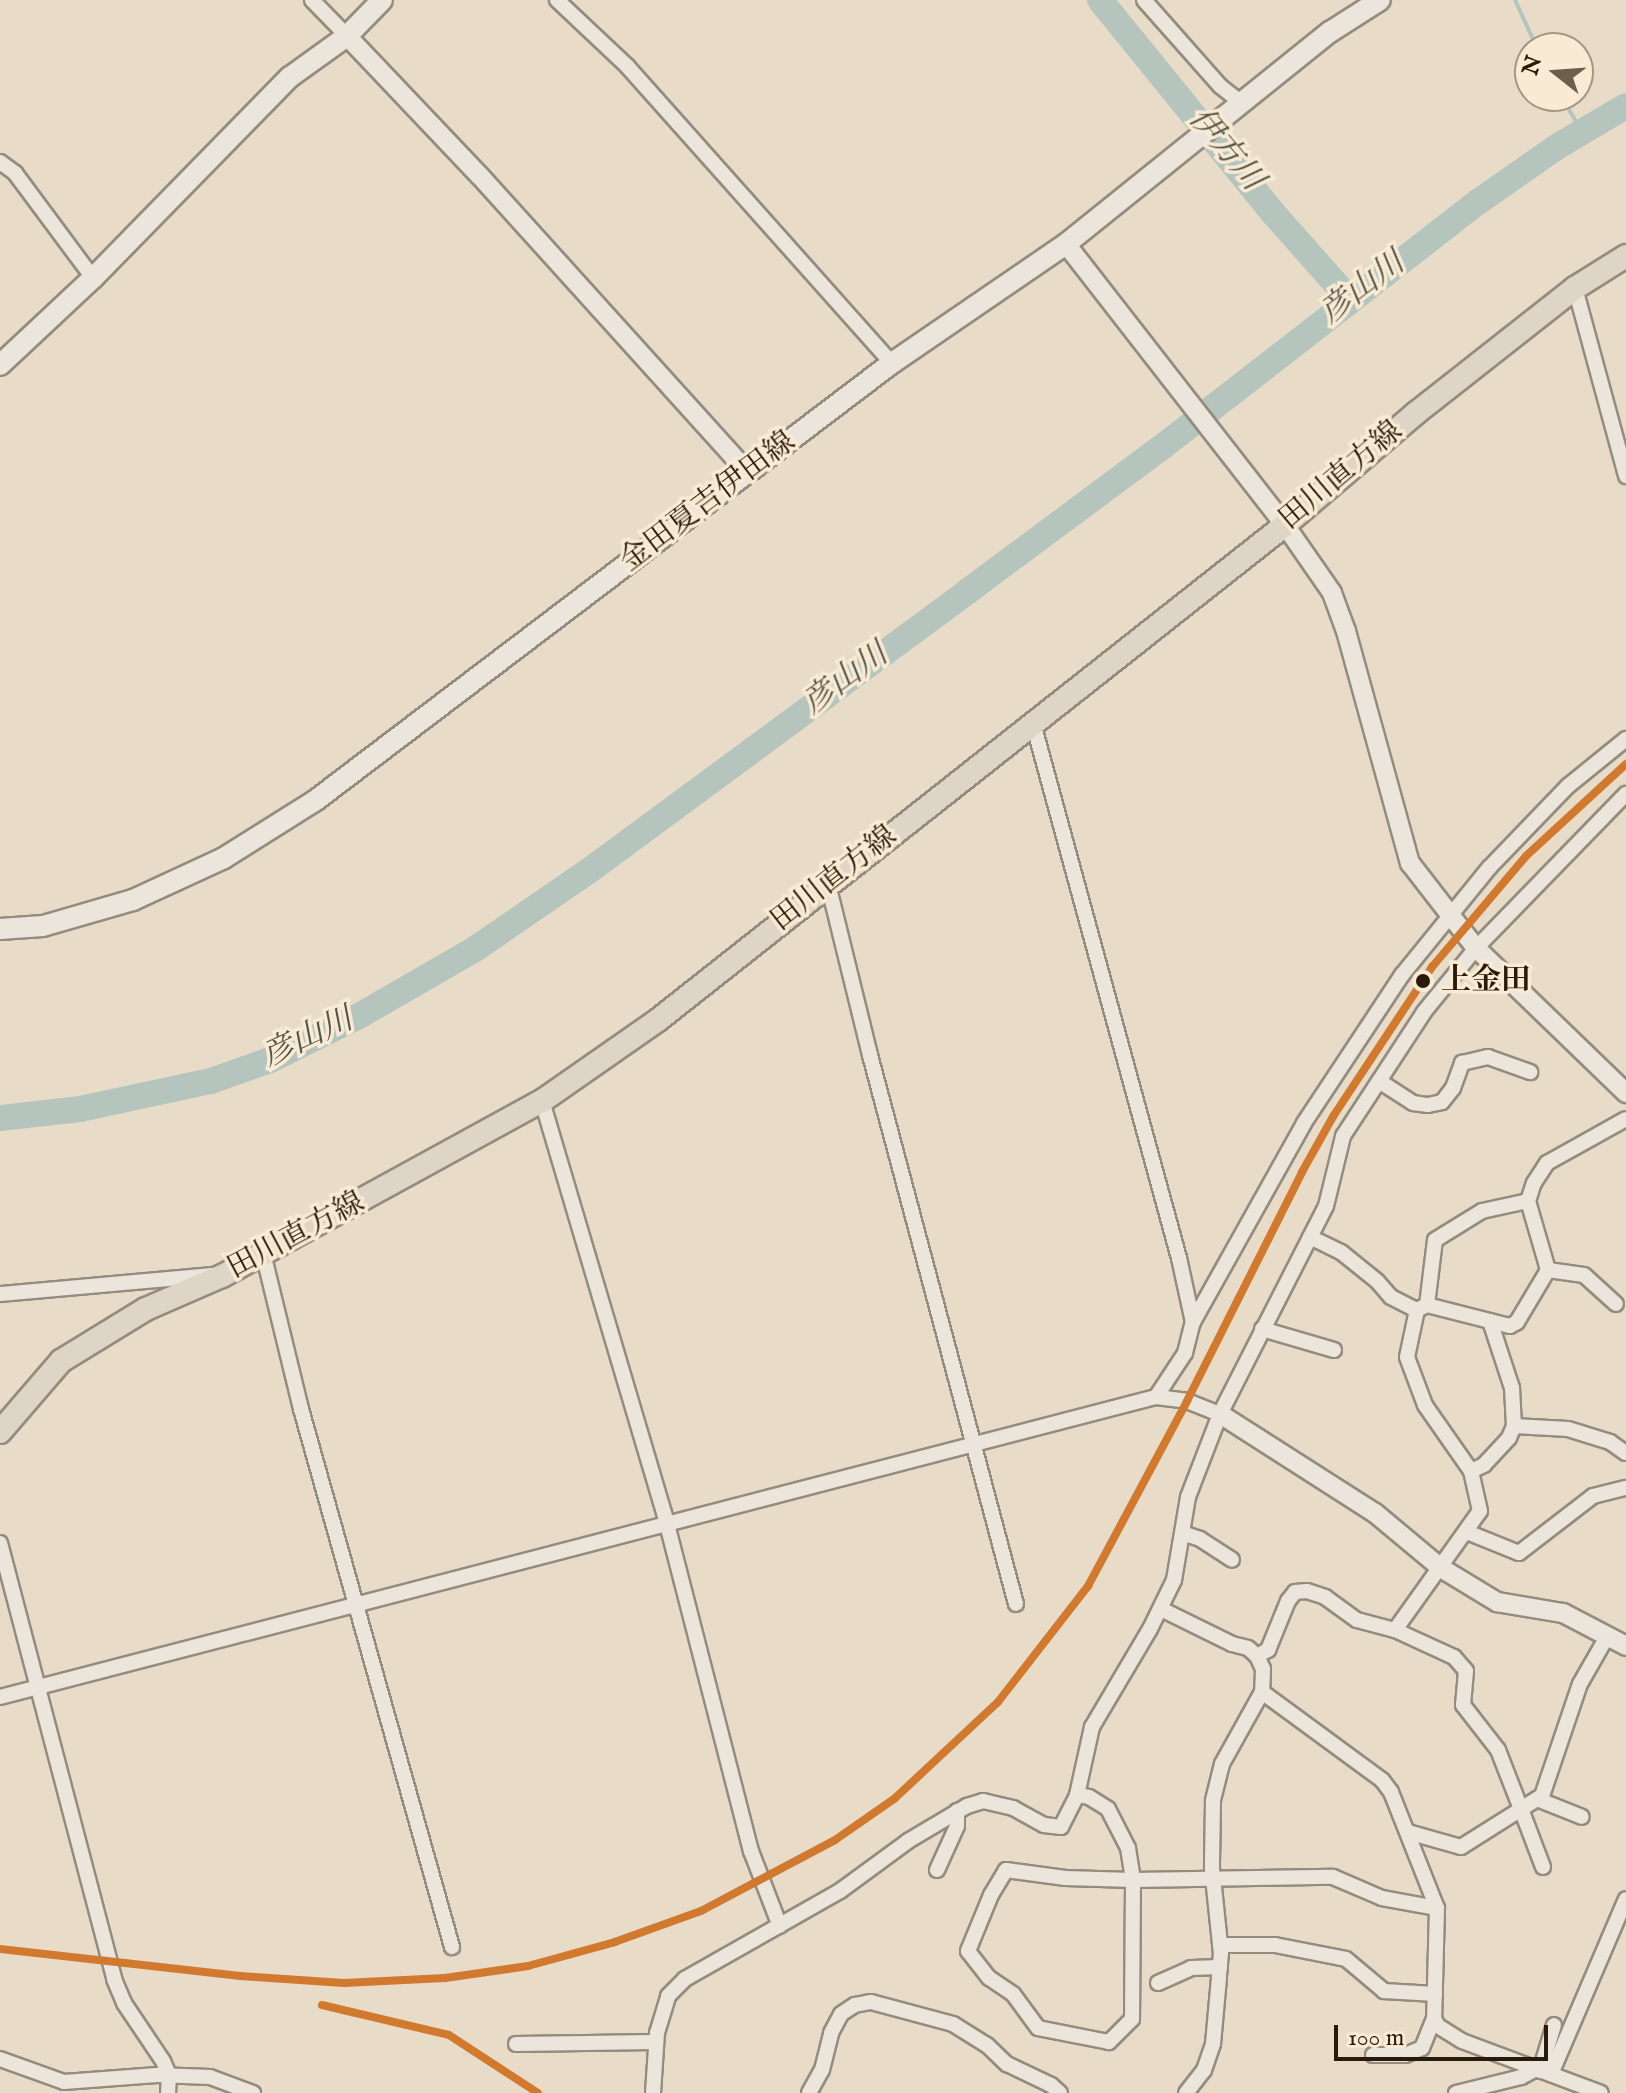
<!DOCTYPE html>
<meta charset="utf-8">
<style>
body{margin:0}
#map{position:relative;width:1626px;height:2093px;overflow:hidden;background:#e8dcc8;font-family:"IM FELL English","Noto Serif JP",serif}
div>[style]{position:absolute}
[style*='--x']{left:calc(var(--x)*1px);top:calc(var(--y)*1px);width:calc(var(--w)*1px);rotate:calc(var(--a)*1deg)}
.stream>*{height:4px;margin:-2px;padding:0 2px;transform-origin:2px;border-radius:2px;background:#b5c5bd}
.river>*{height:26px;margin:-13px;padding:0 13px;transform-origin:13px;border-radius:13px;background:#b5c5bd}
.roads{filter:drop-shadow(2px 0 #948c7e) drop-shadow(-2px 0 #948c7e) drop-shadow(0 2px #948c7e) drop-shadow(0 -2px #948c7e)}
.minor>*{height:14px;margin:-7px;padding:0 7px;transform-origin:7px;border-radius:7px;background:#ebe5dc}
.tertiary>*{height:18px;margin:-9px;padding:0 9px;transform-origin:9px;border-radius:9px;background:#ebe5dc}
.secondary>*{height:20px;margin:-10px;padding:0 10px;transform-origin:10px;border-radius:10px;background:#ebe5dc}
.primary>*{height:22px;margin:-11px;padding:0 11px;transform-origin:11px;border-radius:11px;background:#dfd5c6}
.rail-1>*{height:8px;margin:-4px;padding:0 4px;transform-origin:4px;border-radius:4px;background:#d27930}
.dots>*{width:22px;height:22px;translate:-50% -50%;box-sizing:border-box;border:4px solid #f8ead3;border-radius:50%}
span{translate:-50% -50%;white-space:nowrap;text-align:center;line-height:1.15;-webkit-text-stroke:7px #f8ead3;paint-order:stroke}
.street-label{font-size:30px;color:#291a09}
.stop-label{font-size:30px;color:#291a09;font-weight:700}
.left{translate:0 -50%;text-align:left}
.water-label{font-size:32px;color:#525246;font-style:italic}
.north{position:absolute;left:1514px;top:32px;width:80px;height:80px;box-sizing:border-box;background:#f8ead3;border:2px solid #a59782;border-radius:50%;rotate:287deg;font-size:22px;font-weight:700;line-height:32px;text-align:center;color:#291a09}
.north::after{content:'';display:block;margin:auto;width:28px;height:36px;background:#6c5e4c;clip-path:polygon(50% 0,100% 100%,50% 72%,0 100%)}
.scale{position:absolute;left:1334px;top:2025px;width:214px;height:36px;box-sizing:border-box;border:4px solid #291a09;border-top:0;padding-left:10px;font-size:24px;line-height:28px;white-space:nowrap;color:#291a09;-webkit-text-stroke:6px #f8ead3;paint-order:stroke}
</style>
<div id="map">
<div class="stream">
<div style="--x:1515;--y:0;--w:53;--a:65.4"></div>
<div style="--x:1561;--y:96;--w:42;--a:59.7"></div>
</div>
<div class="river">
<div style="--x:1100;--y:0;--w:276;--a:50.9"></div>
<div style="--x:1274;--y:214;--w:115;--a:48.5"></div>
<div style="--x:0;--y:1118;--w:81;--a:-6.4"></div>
<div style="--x:80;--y:1109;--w:134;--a:-12.1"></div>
<div style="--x:211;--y:1081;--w:63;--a:-19.6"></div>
<div style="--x:270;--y:1060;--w:99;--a:-26.3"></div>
<div style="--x:359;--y:1016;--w:134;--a:-30"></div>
<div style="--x:475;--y:949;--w:140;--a:-34.5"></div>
<div style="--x:590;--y:870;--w:470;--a:-36.4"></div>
<div style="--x:968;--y:591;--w:242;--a:-36.6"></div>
<div style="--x:1162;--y:447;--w:400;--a:-37.8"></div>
<div style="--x:1478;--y:202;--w:94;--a:-35"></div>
<div style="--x:1555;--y:148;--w:82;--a:-30.6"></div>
</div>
<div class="roads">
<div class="minor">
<div style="--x:312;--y:0;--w:50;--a:45.8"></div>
<div style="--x:557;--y:0;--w:96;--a:43.3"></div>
<div style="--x:627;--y:66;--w:398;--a:48.3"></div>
<div style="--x:1144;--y:0;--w:115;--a:48.5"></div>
<div style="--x:1220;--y:86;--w:28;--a:38"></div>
<div style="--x:0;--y:162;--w:19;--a:36"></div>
<div style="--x:15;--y:173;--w:131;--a:53.4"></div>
<div style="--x:1575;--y:288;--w:195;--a:74.8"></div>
<div style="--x:1033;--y:723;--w:555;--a:74.74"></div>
<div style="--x:1179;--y:1258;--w:66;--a:77.7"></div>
<div style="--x:828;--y:884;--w:176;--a:76.2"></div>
<div style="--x:870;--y:1055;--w:568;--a:75.11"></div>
<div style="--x:1379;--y:1081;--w:40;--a:32.9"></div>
<div style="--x:1413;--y:1103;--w:15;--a:8"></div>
<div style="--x:1428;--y:1105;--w:14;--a:-12"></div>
<div style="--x:1442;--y:1102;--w:18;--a:-52"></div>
<div style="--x:1453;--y:1088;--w:27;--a:-70"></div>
<div style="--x:1462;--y:1063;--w:27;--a:-13"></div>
<div style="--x:1488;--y:1057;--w:45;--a:19.7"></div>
<div style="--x:542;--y:1101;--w:441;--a:73.5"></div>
<div style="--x:667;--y:1524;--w:338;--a:75.6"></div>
<div style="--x:751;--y:1851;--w:80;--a:68.9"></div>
<div style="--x:1528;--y:1201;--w:19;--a:-72"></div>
<div style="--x:1534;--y:1183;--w:24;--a:-57"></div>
<div style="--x:1547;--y:1163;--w:90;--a:-29.1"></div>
<div style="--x:1310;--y:1237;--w:34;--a:26"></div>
<div style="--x:1341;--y:1252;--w:46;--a:38.9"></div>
<div style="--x:1377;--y:1281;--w:21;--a:49"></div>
<div style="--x:1391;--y:1297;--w:29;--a:27"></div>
<div style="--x:263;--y:1253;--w:161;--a:76.3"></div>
<div style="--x:301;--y:1409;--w:559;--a:74.32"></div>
<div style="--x:1548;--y:1270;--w:36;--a:8"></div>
<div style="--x:1584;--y:1275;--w:43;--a:42.2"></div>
<div style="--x:0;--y:1294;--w:215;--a:-5.1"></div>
<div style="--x:1427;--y:1305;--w:65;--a:-83"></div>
<div style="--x:1435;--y:1240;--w:55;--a:-31.7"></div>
<div style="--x:1482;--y:1211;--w:47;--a:-12.3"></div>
<div style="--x:1528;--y:1201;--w:72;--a:73.8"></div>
<div style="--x:1548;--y:1270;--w:61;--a:120.8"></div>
<div style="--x:1517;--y:1322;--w:8;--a:150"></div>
<div style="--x:1510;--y:1326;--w:21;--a:-166"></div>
<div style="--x:1262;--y:1329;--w:75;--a:16.3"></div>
<div style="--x:1156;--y:1397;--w:53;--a:-56.6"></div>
<div style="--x:1185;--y:1353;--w:32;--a:-76"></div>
<div style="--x:1193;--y:1322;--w:228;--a:-60.8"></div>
<div style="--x:1304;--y:1123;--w:178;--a:-56.5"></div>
<div style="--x:1402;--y:975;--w:138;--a:-50.9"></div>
<div style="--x:1489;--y:868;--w:114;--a:-46.1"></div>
<div style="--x:1568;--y:786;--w:75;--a:-39"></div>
<div style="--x:1514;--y:1426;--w:54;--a:3.2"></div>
<div style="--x:1568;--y:1429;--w:44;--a:17.2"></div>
<div style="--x:1610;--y:1442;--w:19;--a:35"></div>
<div style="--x:1467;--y:1532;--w:56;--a:22"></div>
<div style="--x:1519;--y:1553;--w:93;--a:-37.6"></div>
<div style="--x:1593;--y:1496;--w:34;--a:-14"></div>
<div style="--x:1182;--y:1533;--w:19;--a:18"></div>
<div style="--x:1200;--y:1539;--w:38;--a:33"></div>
<div style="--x:0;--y:1543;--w:451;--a:75.3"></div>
<div style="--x:114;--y:1979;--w:26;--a:67"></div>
<div style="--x:124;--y:2003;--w:70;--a:56.1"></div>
<div style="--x:163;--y:2061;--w:15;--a:67"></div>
<div style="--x:169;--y:2075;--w:18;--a:93"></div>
<div style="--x:1161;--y:1609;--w:79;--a:26.2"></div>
<div style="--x:1232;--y:1644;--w:16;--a:14"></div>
<div style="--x:1248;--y:1648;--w:12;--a:42"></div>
<div style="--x:1257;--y:1656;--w:14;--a:65"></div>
<div style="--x:1263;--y:1669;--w:23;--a:92"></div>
<div style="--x:1262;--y:1692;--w:82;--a:119.1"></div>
<div style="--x:1222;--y:1764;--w:38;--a:104"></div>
<div style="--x:1213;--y:1801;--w:67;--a:90.9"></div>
<div style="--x:1212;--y:1868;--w:85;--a:84"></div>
<div style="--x:1221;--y:1953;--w:25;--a:95"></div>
<div style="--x:1219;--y:1978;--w:66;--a:95.2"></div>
<div style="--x:1213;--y:2044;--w:28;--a:109"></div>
<div style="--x:1204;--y:2070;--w:29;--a:128"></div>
<div style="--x:1395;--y:1630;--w:146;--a:-54.5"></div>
<div style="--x:1480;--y:1511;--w:41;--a:-102.7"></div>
<div style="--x:1471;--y:1471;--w:80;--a:-124.9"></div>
<div style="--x:1425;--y:1405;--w:51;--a:-110.6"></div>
<div style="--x:1407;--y:1357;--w:48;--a:-78"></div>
<div style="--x:1417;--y:1310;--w:11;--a:-27"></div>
<div style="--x:1427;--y:1305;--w:65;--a:14.3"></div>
<div style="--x:1490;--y:1321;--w:71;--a:71.8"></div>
<div style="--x:1512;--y:1388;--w:38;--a:87"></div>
<div style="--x:1514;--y:1426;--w:13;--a:113"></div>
<div style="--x:1509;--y:1438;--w:37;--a:133"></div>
<div style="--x:1484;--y:1465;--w:14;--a:155"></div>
<div style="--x:1257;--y:1656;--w:13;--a:-29"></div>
<div style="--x:1268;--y:1650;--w:53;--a:-67.8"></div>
<div style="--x:1288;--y:1601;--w:11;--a:-52"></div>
<div style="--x:1295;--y:1592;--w:12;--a:-5"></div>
<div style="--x:1307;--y:1591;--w:19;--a:18"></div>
<div style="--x:1325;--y:1597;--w:39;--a:36"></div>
<div style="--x:1357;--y:1620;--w:39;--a:15"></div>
<div style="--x:1395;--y:1630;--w:65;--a:24.6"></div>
<div style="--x:1454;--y:1657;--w:18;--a:49"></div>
<div style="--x:1466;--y:1671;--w:34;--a:95"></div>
<div style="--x:1463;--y:1705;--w:57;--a:52.1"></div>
<div style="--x:1498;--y:1750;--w:63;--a:68.7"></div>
<div style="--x:1521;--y:1809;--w:25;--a:-32"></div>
<div style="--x:1542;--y:1796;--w:118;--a:-71.3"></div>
<div style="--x:1580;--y:1684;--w:56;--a:-60.3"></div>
<div style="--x:1262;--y:1692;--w:149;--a:36.3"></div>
<div style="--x:1382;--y:1780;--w:15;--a:53"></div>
<div style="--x:1391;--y:1792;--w:125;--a:68.4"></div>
<div style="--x:1437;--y:1908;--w:111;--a:91.5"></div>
<div style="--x:1434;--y:2019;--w:8;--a:60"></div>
<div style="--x:1438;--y:2026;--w:28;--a:32"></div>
<div style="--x:1462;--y:2041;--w:148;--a:20.5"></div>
<div style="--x:0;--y:1697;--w:1194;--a:-14.55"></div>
<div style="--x:1156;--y:1397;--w:31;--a:7"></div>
<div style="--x:1187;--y:1401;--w:35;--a:22"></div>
<div style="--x:1077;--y:1795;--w:12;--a:9"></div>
<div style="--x:1089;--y:1797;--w:22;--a:32"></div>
<div style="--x:1108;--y:1809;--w:44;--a:62.9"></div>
<div style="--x:1128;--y:1848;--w:32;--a:81"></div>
<div style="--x:1133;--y:1880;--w:200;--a:-0.9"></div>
<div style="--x:1333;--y:1877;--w:53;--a:23.2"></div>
<div style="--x:1382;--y:1898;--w:56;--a:10.3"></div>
<div style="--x:1537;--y:1799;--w:48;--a:21.8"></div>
<div style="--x:1408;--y:1832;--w:55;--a:15.8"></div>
<div style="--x:1461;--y:1847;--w:71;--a:-32.3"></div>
<div style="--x:1521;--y:1809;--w:62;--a:69.2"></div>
<div style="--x:937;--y:1870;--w:48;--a:-65.6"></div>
<div style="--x:957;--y:1826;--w:15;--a:-90"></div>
<div style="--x:1006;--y:1870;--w:60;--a:7.7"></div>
<div style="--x:1065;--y:1878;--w:68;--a:1.7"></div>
<div style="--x:1133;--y:1880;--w:139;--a:90.4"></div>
<div style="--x:1132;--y:2019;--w:33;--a:135"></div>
<div style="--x:1109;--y:2042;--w:72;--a:-168.8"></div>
<div style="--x:1038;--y:2028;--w:42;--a:-126.3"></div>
<div style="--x:1013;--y:1994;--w:29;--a:-146"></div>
<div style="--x:989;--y:1978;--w:34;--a:-128"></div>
<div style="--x:968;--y:1951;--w:61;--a:-67.7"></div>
<div style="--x:991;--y:1895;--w:29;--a:-59"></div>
<div style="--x:1220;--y:1945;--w:55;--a:0"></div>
<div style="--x:1275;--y:1945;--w:72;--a:11.2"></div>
<div style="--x:1346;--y:1959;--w:50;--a:40.1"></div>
<div style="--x:1384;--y:1991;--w:51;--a:3.4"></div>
<div style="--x:1158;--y:1983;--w:36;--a:-24"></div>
<div style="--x:1191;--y:1968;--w:29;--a:-2"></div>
<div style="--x:516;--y:2044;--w:139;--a:-0.8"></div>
<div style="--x:1373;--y:2055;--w:32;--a:0"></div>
<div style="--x:1405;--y:2055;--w:18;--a:-22"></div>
<div style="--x:1422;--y:2048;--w:31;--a:-68"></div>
<div style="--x:0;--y:2059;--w:68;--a:19.8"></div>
<div style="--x:64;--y:2082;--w:93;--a:-4.3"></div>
<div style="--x:157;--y:2075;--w:53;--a:2.2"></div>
<div style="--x:210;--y:2077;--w:46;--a:20.4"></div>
<div style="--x:1540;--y:2071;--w:48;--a:-73.1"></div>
<div style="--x:1551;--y:2074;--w:190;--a:-66.8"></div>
<div style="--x:653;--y:2093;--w:60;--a:-86.2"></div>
<div style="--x:657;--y:2033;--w:39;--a:-73"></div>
<div style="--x:668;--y:1996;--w:24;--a:-45"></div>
<div style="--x:685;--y:1979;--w:178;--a:-29.6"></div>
<div style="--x:840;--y:1891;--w:84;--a:-36.3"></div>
<div style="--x:908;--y:1841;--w:69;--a:-30.7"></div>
<div style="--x:967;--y:1806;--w:17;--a:-17"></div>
<div style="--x:983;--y:1801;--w:31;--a:13"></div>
<div style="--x:1013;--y:1808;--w:35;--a:29"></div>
<div style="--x:1044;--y:1825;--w:17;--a:7"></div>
<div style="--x:1061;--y:1827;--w:36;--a:-63"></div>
<div style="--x:1077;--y:1795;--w:70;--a:-77.6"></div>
<div style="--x:1092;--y:1727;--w:114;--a:-59.4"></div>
<div style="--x:1150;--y:1629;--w:55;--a:-63.9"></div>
<div style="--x:1174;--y:1580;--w:84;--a:-80.4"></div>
<div style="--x:1188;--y:1497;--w:89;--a:-68.9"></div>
<div style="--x:1220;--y:1414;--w:233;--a:-63"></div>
<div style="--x:1326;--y:1206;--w:72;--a:-76.3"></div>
<div style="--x:1343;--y:1136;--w:148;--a:-56.8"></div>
<div style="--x:1424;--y:1012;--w:82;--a:-50.9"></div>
<div style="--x:1476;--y:948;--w:215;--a:-45.8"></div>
<div style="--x:809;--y:2093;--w:26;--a:-61"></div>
<div style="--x:822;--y:2070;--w:38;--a:-76"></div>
<div style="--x:831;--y:2033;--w:21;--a:-62"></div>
<div style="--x:841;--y:2014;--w:17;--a:-33"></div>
<div style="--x:855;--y:2005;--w:16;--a:-11"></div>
<div style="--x:871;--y:2002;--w:85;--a:15"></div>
<div style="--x:953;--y:2024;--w:40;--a:32"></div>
<div style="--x:987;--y:2045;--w:28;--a:44"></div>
<div style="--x:1007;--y:2064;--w:49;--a:25.5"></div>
<div style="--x:1051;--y:2085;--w:12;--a:42"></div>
<div style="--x:1456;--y:2093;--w:67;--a:-13.8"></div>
<div style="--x:1521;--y:2077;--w:17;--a:-28"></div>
</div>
<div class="tertiary">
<div style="--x:347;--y:36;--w:193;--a:46.5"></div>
<div style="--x:480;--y:176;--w:398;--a:47.9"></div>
<div style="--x:1066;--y:244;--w:356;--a:52.1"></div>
<div style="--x:1285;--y:525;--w:83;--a:55.3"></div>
<div style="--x:1332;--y:593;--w:40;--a:69.8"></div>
<div style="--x:1346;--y:631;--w:241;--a:74.6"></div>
<div style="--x:1410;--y:863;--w:108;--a:52.2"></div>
<div style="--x:1476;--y:948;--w:209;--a:44"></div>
<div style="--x:1220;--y:1414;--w:184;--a:32.6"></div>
<div style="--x:1375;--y:1513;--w:86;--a:39.8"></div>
<div style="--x:1441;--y:1568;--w:66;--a:31.3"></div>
<div style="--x:1497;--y:1602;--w:67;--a:9.5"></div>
<div style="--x:1563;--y:1613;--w:71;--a:27.6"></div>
</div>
<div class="secondary">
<div style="--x:0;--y:365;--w:127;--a:-43.1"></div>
<div style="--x:93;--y:278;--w:281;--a:-45.6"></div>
<div style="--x:290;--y:77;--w:70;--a:-35.7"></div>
<div style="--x:347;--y:36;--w:50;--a:-45.8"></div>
<div style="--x:0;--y:929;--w:43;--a:-4"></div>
<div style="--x:43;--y:926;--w:94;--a:-16.1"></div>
<div style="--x:133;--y:900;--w:100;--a:-24.8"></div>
<div style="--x:224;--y:858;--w:109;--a:-32.2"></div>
<div style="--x:316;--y:800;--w:723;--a:-37.19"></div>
<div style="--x:892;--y:363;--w:211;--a:-34.4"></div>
<div style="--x:1066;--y:244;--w:339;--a:-38.8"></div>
<div style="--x:1330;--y:32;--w:59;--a:-32.6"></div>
</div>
<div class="primary">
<div style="--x:0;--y:1432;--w:94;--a:-49.3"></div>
<div style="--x:61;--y:1361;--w:100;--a:-31.5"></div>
<div style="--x:146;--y:1309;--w:83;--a:-23.5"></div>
<div style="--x:222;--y:1276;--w:365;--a:-28.7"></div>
<div style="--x:542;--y:1101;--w:141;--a:-34.9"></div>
<div style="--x:658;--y:1020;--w:799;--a:-38.29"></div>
<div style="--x:1285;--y:525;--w:172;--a:-40.5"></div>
<div style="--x:1416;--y:413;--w:202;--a:-38.2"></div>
<div style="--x:1575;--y:288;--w:60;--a:-32.1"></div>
</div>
</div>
<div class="rail-1">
<div style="--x:0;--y:1949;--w:242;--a:6.4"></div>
<div style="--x:240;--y:1976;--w:104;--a:3.9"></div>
<div style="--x:344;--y:1983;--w:101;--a:-2.8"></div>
<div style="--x:445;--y:1978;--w:84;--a:-8.2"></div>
<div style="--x:528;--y:1966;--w:90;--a:-15.4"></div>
<div style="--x:615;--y:1942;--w:91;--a:-19.8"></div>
<div style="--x:701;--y:1911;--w:152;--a:-27.9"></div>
<div style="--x:835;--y:1840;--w:72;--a:-34.8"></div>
<div style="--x:894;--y:1799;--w:142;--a:-43"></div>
<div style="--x:998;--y:1702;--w:147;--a:-52.2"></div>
<div style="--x:1088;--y:1586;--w:210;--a:-61.8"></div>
<div style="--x:1187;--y:1401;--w:256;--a:-63.3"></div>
<div style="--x:1302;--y:1172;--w:65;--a:-60.7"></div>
<div style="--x:1334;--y:1115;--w:178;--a:-56.5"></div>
<div style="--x:1432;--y:967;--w:145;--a:-49.7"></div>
<div style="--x:1526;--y:856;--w:136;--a:-42.6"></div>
<div style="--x:322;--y:2005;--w:130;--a:13.3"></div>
<div style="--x:449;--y:2035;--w:106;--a:33.1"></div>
</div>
<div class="dots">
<div style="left:1423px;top:981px;background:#291a09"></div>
</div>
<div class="street-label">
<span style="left:1341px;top:476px;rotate:-40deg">田川直方線</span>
<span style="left:708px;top:502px;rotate:-37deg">金田夏吉伊田線</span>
<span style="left:834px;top:879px;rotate:-38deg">田川直方線</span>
<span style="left:296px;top:1236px;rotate:-28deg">田川直方線</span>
</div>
<div class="stop-label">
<span class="left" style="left:1441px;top:981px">上金田</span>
</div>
<div class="water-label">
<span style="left:1225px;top:150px;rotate:50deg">伊方川</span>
<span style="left:1363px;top:289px;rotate:-37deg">彦山川</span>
<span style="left:846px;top:680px;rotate:-36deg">彦山川</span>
<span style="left:308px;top:1039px;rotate:-25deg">彦山川</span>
</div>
<div class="north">N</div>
<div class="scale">100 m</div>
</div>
